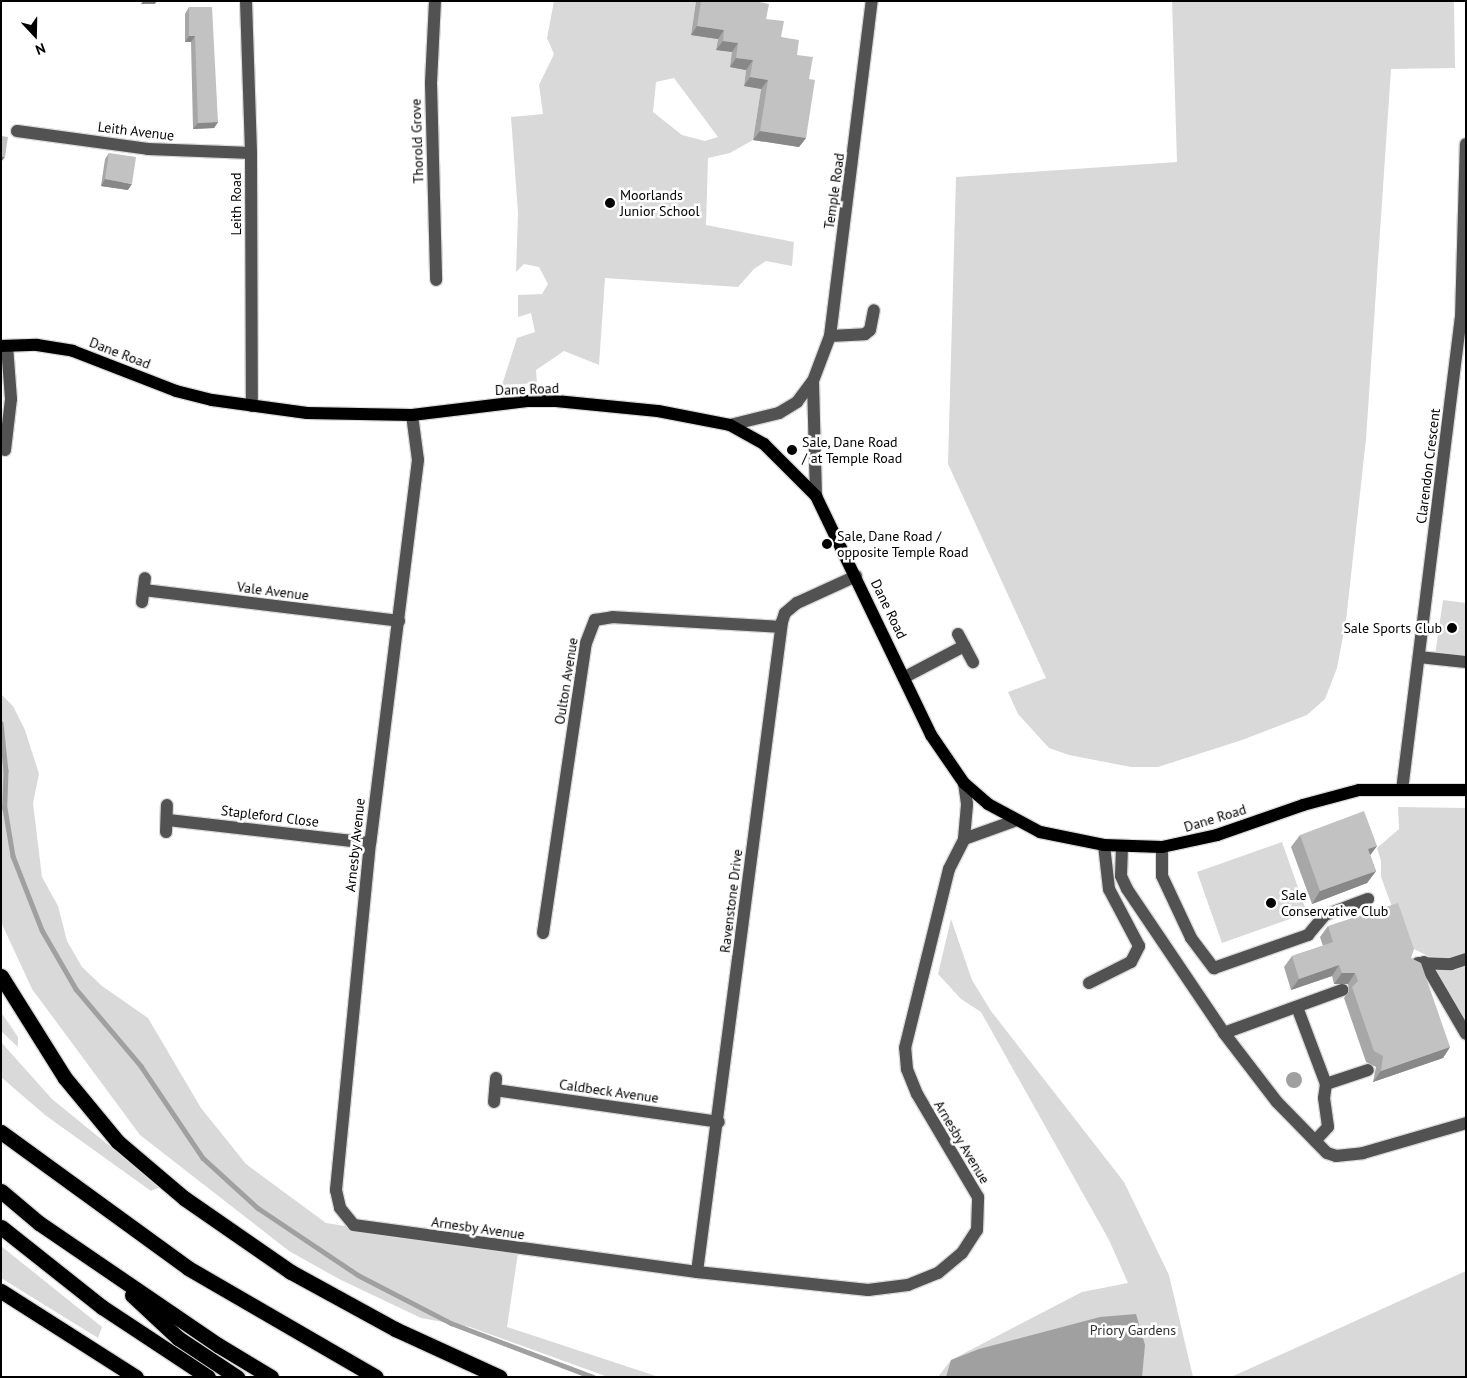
<!DOCTYPE html>
<style>
body{margin:0}
#map{position:relative;width:1467px;height:1378px;overflow:hidden;background:#fff;font-family:"PT Sans",sans-serif}
div>[style]{position:absolute}
[style*='--x']{left:calc(var(--x)*1px);top:calc(var(--y)*1px);width:calc(var(--w)*1px);rotate:calc(var(--a)*1deg)}
.green>*{inset:0;background:#d9d9d9}
.water>*{inset:0;background:#a0a0a0}
.round{border-radius:50%}
.stream>*{height:4.5px;margin:-2.25px;padding:0 2.25px;transform-origin:2.25px;border-radius:2.25px;background:#a0a0a0}
.roads{filter:drop-shadow(1px 0 #dbdbdb) drop-shadow(-1px 0 #dbdbdb) drop-shadow(0 1px #dbdbdb) drop-shadow(0 -1px #dbdbdb)}
.minor>*{height:12px;margin:-6px;padding:0 6px;transform-origin:6px;border-radius:6px;background:#525252}
.major>*{height:12px;margin:-6px;padding:0 6px;transform-origin:6px;border-radius:6px;background:#000}
.highway>*{height:15px;margin:-7.5px;padding:0 7.5px;transform-origin:7.5px;border-radius:7.5px;background:#000}
.wall>*{inset:0;background:#a7a7a7}
.shaded-wall>*{inset:0;background:#888}
.building>*{inset:0;background:#c2c2c2}
.dots>*{width:14px;height:14px;translate:-50% -50%;box-sizing:border-box;border:2px solid #fff;border-radius:50%}
span{translate:-50% -50%;white-space:nowrap;text-align:center;line-height:1.15;-webkit-text-stroke:5px #fff;paint-order:stroke}
.street-label{font-size:14px;color:#000}
.poi-label{font-size:14px;color:#000}
.left{translate:0 -50%;text-align:left}
.right{translate:-100% -50%;text-align:right}
.park-label{font-size:14px;color:#303030}
.frame{position:absolute;inset:0;border:2px solid #000;pointer-events:none}
.north{position:absolute;left:10px;top:10px;width:50px;height:50px;-webkit-text-stroke:4px #fff;paint-order:stroke;rotate:159deg;font-size:14px;font-weight:700;line-height:20px;text-align:center;color:#000}
.north::after{content:'';display:block;margin:auto;width:18px;height:22px;background:#000;clip-path:polygon(50% 0,100% 100%,50% 72%,0 100%)}
</style>
<div id="map">
<div class="green">
<div style="clip-path:polygon(evenodd,554px 1px,696px 1px,691px 35px,718px 38px,716px 50px,732px 52px,746px 70px,744px 86px,761px 89px,753px 140px,730px 153px,708px 158px,706px 225px,794px 242px,792px 266px,766px 261px,754px 269px,738px 287px,605px 278px,599px 365px,564px 351px,536px 370px,537px 383px,502px 385px,517px 338px,535px 332px,531px 313px,518px 317px,518px 295px,542px 294px,548px 284px,539px 267px,524px 264px,516px 272px,518px 213px,511px 117px,543px 114px,539px 85px,554px 54px,547px 38px,554px 1px,674px 78px,718px 137px,705px 141px,682px 135px,653px 112px,656px 82px,674px 78px)"></div>
<div style="clip-path:polygon(1172px 1px,1454px 1px,1455px 68px,1391px 69px,1366px 439px,1346px 621px,1337px 668px,1325px 699px,1307px 715px,1242px 740px,1158px 767px,1131px 767px,1069px 755px,1049px 748px,1018px 714px,1008px 692px,1046px 678px,948px 464px,956px 177px,1177px 162px)"></div>
<div style="clip-path:polygon(1443px 600px,1466px 603px,1466px 667px,1434px 662px)"></div>
<div style="clip-path:polygon(1px 694px,13px 706px,25px 730px,39px 774px,33px 803px,42px 877px,58px 906px,67px 941px,82px 967px,102px 986px,148px 1018px,201px 1108px,246px 1164px,326px 1223px,518px 1253px,507px 1327px,659px 1377px,608px 1377px,470px 1327px,421px 1318px,339px 1279px,289px 1251px,140px 1135px,32px 989px,1px 922px)"></div>
<div style="clip-path:polygon(1398px 807px,1466px 808px,1466px 1037px,1432px 958px,1406px 945px,1381px 877px,1381px 861px,1377px 848px,1399px 829px)"></div>
<div style="clip-path:polygon(1282px 842px,1307px 913px,1222px 943px,1197px 872px)"></div>
<div style="clip-path:polygon(951px 919px,972px 980px,991px 1011px,1124px 1182px,1169px 1275px,1193px 1377px,938px 1377px,951px 1360px,1082px 1292px,1128px 1283px,1109px 1240px,981px 1012px,961px 999px,938px 974px)"></div>
<div style="clip-path:polygon(1px 1012px,18px 1037px,18px 1047px,1px 1031px)"></div>
<div style="clip-path:polygon(1px 1042px,52px 1099px,160px 1187px,151px 1191px,45px 1115px,1px 1077px)"></div>
<div style="clip-path:polygon(1px 1246px,102px 1327px,98px 1338px,1px 1278px)"></div>
<div style="clip-path:polygon(1466px 1271px,1466px 1377px,1231px 1377px)"></div>
</div>
<div class="water">
<div class="round" style="left:1286px;top:1072px;width:16px;height:16px"></div>
<div style="clip-path:polygon(1136px 1314px,1145px 1345px,1142px 1377px,946px 1377px,951px 1360px,979px 1349px,1100px 1317px)"></div>
</div>
<div class="stream">
<div style="--x:1;--y:723;--w:48;--a:84.1"></div>
<div style="--x:6;--y:771;--w:37;--a:92"></div>
<div style="--x:5;--y:808;--w:49;--a:80.5"></div>
<div style="--x:13;--y:856;--w:79;--a:68.6"></div>
<div style="--x:42;--y:930;--w:68;--a:60"></div>
<div style="--x:76;--y:989;--w:101;--a:49.8"></div>
<div style="--x:141;--y:1066;--w:111;--a:56"></div>
<div style="--x:203;--y:1158;--w:74;--a:42.3"></div>
<div style="--x:258;--y:1208;--w:120;--a:33.8"></div>
<div style="--x:358;--y:1275;--w:105;--a:27.3"></div>
<div style="--x:451;--y:1323;--w:152;--a:20.8"></div>
</div>
<div class="roads">
<div class="minor">
<div style="--x:246;--y:1;--w:152;--a:88.1"></div>
<div style="--x:251;--y:153;--w:253;--a:89.8"></div>
<div style="--x:435;--y:1;--w:82;--a:92.8"></div>
<div style="--x:431;--y:83;--w:197;--a:88.5"></div>
<div style="--x:17;--y:131;--w:132;--a:7.8"></div>
<div style="--x:148;--y:149;--w:103;--a:2.2"></div>
<div style="--x:830;--y:336;--w:35;--a:-3"></div>
<div style="--x:865;--y:334;--w:6;--a:-39"></div>
<div style="--x:870;--y:330;--w:20;--a:-79"></div>
<div style="--x:412;--y:415;--w:45;--a:82.4"></div>
<div style="--x:418;--y:460;--w:386;--a:97.1"></div>
<div style="--x:370;--y:843;--w:349;--a:95.6"></div>
<div style="--x:336;--y:1190;--w:18;--a:77"></div>
<div style="--x:340;--y:1208;--w:22;--a:51"></div>
<div style="--x:354;--y:1225;--w:346;--a:7.8"></div>
<div style="--x:697;--y:1272;--w:172;--a:6"></div>
<div style="--x:868;--y:1290;--w:40;--a:-7.1"></div>
<div style="--x:908;--y:1285;--w:32;--a:-22"></div>
<div style="--x:938;--y:1273;--w:31;--a:-40"></div>
<div style="--x:962;--y:1253;--w:27;--a:-57"></div>
<div style="--x:977;--y:1230;--w:33;--a:-88"></div>
<div style="--x:978;--y:1197;--w:120;--a:-120.6"></div>
<div style="--x:917;--y:1094;--w:27;--a:-112"></div>
<div style="--x:907;--y:1069;--w:21;--a:-95"></div>
<div style="--x:905;--y:1048;--w:184;--a:-76.2"></div>
<div style="--x:949;--y:869;--w:34;--a:-63"></div>
<div style="--x:964;--y:839;--w:35;--a:-85"></div>
<div style="--x:967;--y:804;--w:21;--a:-98"></div>
<div style="--x:730;--y:425;--w:50;--a:-13.8"></div>
<div style="--x:779;--y:413;--w:21;--a:-31"></div>
<div style="--x:797;--y:402;--w:26;--a:-53"></div>
<div style="--x:5;--y:450;--w:51;--a:-83.3"></div>
<div style="--x:11;--y:399;--w:53;--a:-94.3"></div>
<div style="--x:816;--y:496;--w:115;--a:-91.5"></div>
<div style="--x:813;--y:381;--w:48;--a:-69.3"></div>
<div style="--x:830;--y:336;--w:338;--a:-82.9"></div>
<div style="--x:144;--y:590;--w:257;--a:6.9"></div>
<div style="--x:142;--y:602;--w:24;--a:-83"></div>
<div style="--x:958;--y:634;--w:32;--a:62"></div>
<div style="--x:1419;--y:657;--w:47;--a:6.1"></div>
<div style="--x:905;--y:677;--w:67;--a:-27.7"></div>
<div style="--x:1402;--y:790;--w:476;--a:-82.9"></div>
<div style="--x:1461;--y:318;--w:174;--a:-88.4"></div>
<div style="--x:168;--y:820;--w:203;--a:6.5"></div>
<div style="--x:166;--y:832;--w:27;--a:-88"></div>
<div style="--x:964;--y:839;--w:53;--a:-19.8"></div>
<div style="--x:1122;--y:847;--w:29;--a:92"></div>
<div style="--x:1121;--y:876;--w:14;--a:65"></div>
<div style="--x:1127;--y:889;--w:174;--a:56"></div>
<div style="--x:1224;--y:1033;--w:126;--a:-20"></div>
<div style="--x:1162;--y:847;--w:29;--a:90"></div>
<div style="--x:1162;--y:876;--w:68;--a:64.9"></div>
<div style="--x:1191;--y:938;--w:38;--a:53"></div>
<div style="--x:1214;--y:968;--w:100;--a:-19.3"></div>
<div style="--x:1308;--y:935;--w:26;--a:-50"></div>
<div style="--x:1325;--y:915;--w:46;--a:-20.4"></div>
<div style="--x:543;--y:933;--w:293;--a:-81.6"></div>
<div style="--x:586;--y:643;--w:25;--a:-69"></div>
<div style="--x:595;--y:620;--w:18;--a:-9"></div>
<div style="--x:613;--y:617;--w:168;--a:3.4"></div>
<div style="--x:1424;--y:962;--w:83;--a:59.7"></div>
<div style="--x:1418;--y:963;--w:33;--a:2"></div>
<div style="--x:1451;--y:964;--w:16;--a:-18"></div>
<div style="--x:1089;--y:983;--w:47;--a:-26.6"></div>
<div style="--x:1131;--y:962;--w:18;--a:-63"></div>
<div style="--x:1139;--y:946;--w:64;--a:-117.8"></div>
<div style="--x:1109;--y:889;--w:44;--a:-96.5"></div>
<div style="--x:1297;--y:1007;--w:82;--a:69.4"></div>
<div style="--x:1326;--y:1084;--w:14;--a:98"></div>
<div style="--x:1324;--y:1098;--w:29;--a:82"></div>
<div style="--x:1328;--y:1127;--w:19;--a:133"></div>
<div style="--x:1224;--y:1033;--w:87;--a:52.5"></div>
<div style="--x:1277;--y:1102;--w:71;--a:45.6"></div>
<div style="--x:1327;--y:1153;--w:9;--a:18"></div>
<div style="--x:1336;--y:1156;--w:27;--a:-6"></div>
<div style="--x:1363;--y:1153;--w:107;--a:-16.2"></div>
<div style="--x:1326;--y:1084;--w:44;--a:-18.4"></div>
<div style="--x:495;--y:1090;--w:226;--a:8.1"></div>
<div style="--x:494;--y:1102;--w:24;--a:-85"></div>
<div style="--x:697;--y:1272;--w:656;--a:-82.55"></div>
<div style="--x:782;--y:622;--w:9;--a:-72"></div>
<div style="--x:785;--y:613;--w:16;--a:-40"></div>
<div style="--x:797;--y:603;--w:65;--a:-24.6"></div>
</div>
<div class="major">
<div style="--x:1;--y:346;--w:36;--a:-2"></div>
<div style="--x:37;--y:345;--w:36;--a:9"></div>
<div style="--x:73;--y:351;--w:110;--a:21.2"></div>
<div style="--x:176;--y:391;--w:37;--a:14"></div>
<div style="--x:212;--y:400;--w:96;--a:7.8"></div>
<div style="--x:307;--y:413;--w:105;--a:1.1"></div>
<div style="--x:412;--y:415;--w:116;--a:-6.9"></div>
<div style="--x:527;--y:401;--w:29;--a:0"></div>
<div style="--x:556;--y:401;--w:102;--a:5.6"></div>
<div style="--x:658;--y:411;--w:73;--a:11"></div>
<div style="--x:730;--y:425;--w:39;--a:29"></div>
<div style="--x:764;--y:444;--w:74;--a:45"></div>
<div style="--x:816;--y:496;--w:265;--a:64.3"></div>
<div style="--x:931;--y:735;--w:58;--a:55.5"></div>
<div style="--x:964;--y:783;--w:32;--a:41"></div>
<div style="--x:988;--y:804;--w:59;--a:28.3"></div>
<div style="--x:1040;--y:832;--w:65;--a:11.5"></div>
<div style="--x:1104;--y:845;--w:58;--a:2"></div>
<div style="--x:1162;--y:847;--w:56;--a:-12.3"></div>
<div style="--x:1217;--y:835;--w:91;--a:-19.2"></div>
<div style="--x:1303;--y:805;--w:58;--a:-15"></div>
<div style="--x:1359;--y:790;--w:107;--a:0"></div>
</div>
<div class="highway">
<div style="--x:1;--y:976;--w:120;--a:57.9"></div>
<div style="--x:65;--y:1078;--w:83;--a:50.4"></div>
<div style="--x:118;--y:1142;--w:87;--a:40.3"></div>
<div style="--x:184;--y:1198;--w:130;--a:34.7"></div>
<div style="--x:291;--y:1272;--w:119;--a:28.7"></div>
<div style="--x:395;--y:1329;--w:115;--a:24.6"></div>
<div style="--x:1;--y:1132;--w:231;--a:36"></div>
<div style="--x:188;--y:1268;--w:217;--a:30.1"></div>
<div style="--x:1;--y:1191;--w:50;--a:40.1"></div>
<div style="--x:39;--y:1223;--w:217;--a:34.3"></div>
<div style="--x:218;--y:1345;--w:62;--a:31.1"></div>
<div style="--x:1;--y:1227;--w:129;--a:38.4"></div>
<div style="--x:102;--y:1307;--w:127;--a:33.4"></div>
<div style="--x:1;--y:1291;--w:160;--a:32.5"></div>
<div style="--x:132;--y:1295;--w:63;--a:43.1"></div>
<div style="--x:178;--y:1338;--w:71;--a:33.5"></div>
</div>
</div>
<div class="wall">
<div style="clip-path:polygon(696px 1px,754px 1px,766px 19px,797px 55px,809px 79px,806px 138px,799px 147px,753px 140px,761px 89px,744px 86px,746px 70px,730px 67px,732px 52px,716px 50px,718px 39px,691px 35px)"></div>
<div style="clip-path:polygon(189px 7px,218px 122px,214px 128px,193px 129px,191px 42px,185px 42px,185px 14px)"></div>
<div style="clip-path:polygon(109px 153px,128px 190px,101px 186px,105px 159px)"></div>
<div style="clip-path:polygon(1300px 835px,1377px 846px,1370px 855px,1376px 871px,1367px 883px,1312px 904px,1291px 847px)"></div>
<div style="clip-path:polygon(1328px 926px,1411px 958px,1450px 1047px,1443px 1058px,1373px 1082px,1376px 1067px,1366px 1062px,1344px 998px,1349px 991px,1348px 984px,1334px 984px,1332px 976px,1291px 990px,1284px 967px,1292px 956px,1323px 946px,1320px 937px)"></div>
</div>
<div class="shaded-wall">
<div style="clip-path:polygon(143px 1px,157px 1px,155px 4px,141px 4px)"></div>
<div style="clip-path:polygon(697px 26px,724px 30px,718px 39px,691px 35px)"></div>
<div style="clip-path:polygon(189px 36px,195px 36px,191px 42px,185px 42px)"></div>
<div style="clip-path:polygon(723px 41px,738px 43px,732px 52px,716px 50px)"></div>
<div style="clip-path:polygon(736px 58px,753px 60px,746px 70px,730px 67px)"></div>
<div style="clip-path:polygon(750px 77px,768px 80px,761px 89px,744px 86px)"></div>
<div style="clip-path:polygon(218px 122px,214px 128px,193px 129px,198px 123px)"></div>
<div style="clip-path:polygon(760px 131px,806px 138px,799px 147px,753px 140px)"></div>
<div style="clip-path:polygon(1px 156px,5px 157px,1px 162px)"></div>
<div style="clip-path:polygon(105px 179px,132px 184px,128px 190px,101px 186px)"></div>
<div style="clip-path:polygon(1377px 846px,1368px 858px,1368px 849px)"></div>
<div style="clip-path:polygon(1376px 871px,1367px 883px,1312px 904px,1320px 891px)"></div>
<div style="clip-path:polygon(1339px 965px,1332px 976px,1291px 990px,1299px 979px)"></div>
<div style="clip-path:polygon(1342px 973px,1355px 973px,1348px 984px,1334px 984px)"></div>
<div style="clip-path:polygon(1450px 1047px,1443px 1058px,1373px 1082px,1381px 1071px)"></div>
</div>
<div class="building">
<div style="clip-path:polygon(701px 1px,754px 1px,769px 4px,766px 19px,784px 21px,781px 37px,799px 40px,797px 55px,813px 57px,809px 79px,815px 80px,806px 138px,760px 131px,768px 80px,750px 77px,753px 60px,736px 58px,738px 43px,723px 41px,724px 30px,697px 26px)"></div>
<div style="clip-path:polygon(189px 7px,212px 7px,218px 122px,198px 123px,195px 36px,189px 36px)"></div>
<div style="clip-path:polygon(1px 136px,8px 137px,5px 157px,1px 156px)"></div>
<div style="clip-path:polygon(109px 153px,136px 157px,132px 184px,105px 179px)"></div>
<div style="clip-path:polygon(1364px 811px,1377px 846px,1368px 849px,1376px 871px,1320px 891px,1300px 835px)"></div>
<div style="clip-path:polygon(1398px 903px,1414px 949px,1411px 958px,1421px 963px,1450px 1047px,1381px 1071px,1383px 1056px,1374px 1051px,1352px 987px,1358px 981px,1355px 973px,1342px 973px,1339px 965px,1299px 979px,1292px 956px,1333px 942px,1328px 926px)"></div>
</div>
<div class="dots">
<div style="left:610px;top:203px;background:#000"></div>
<div style="left:792px;top:450px;background:#000"></div>
<div style="left:827px;top:544px;background:#000"></div>
<div style="left:1452px;top:628px;background:#000"></div>
<div style="left:1271px;top:903px;background:#000"></div>
</div>
<div class="street-label">
<span style="left:136px;top:131px;rotate:7deg">Leith Avenue</span>
<span style="left:417px;top:141px;rotate:-92deg">Thorold Grove</span>
<span style="left:834px;top:191px;rotate:-82deg">Temple Road</span>
<span style="left:236px;top:204px;rotate:-90deg">Leith Road</span>
<span style="left:120px;top:353px;rotate:21deg">Dane Road</span>
<span style="left:527px;top:389px;rotate:-2deg">Dane Road</span>
<span style="left:1428px;top:466px;rotate:-83deg">Clarendon Crescent</span>
<span style="left:273px;top:591px;rotate:7deg">Vale Avenue</span>
<span style="left:889px;top:609px;rotate:64deg">Dane Road</span>
<span style="left:566px;top:681px;rotate:-81deg">Oulton Avenue</span>
<span style="left:270px;top:816px;rotate:7deg">Stapleford Close</span>
<span style="left:1215px;top:818px;rotate:-17deg">Dane Road</span>
<span style="left:355px;top:845px;rotate:-84deg">Arnesby Avenue</span>
<span style="left:731px;top:901px;rotate:-83deg">Ravenstone Drive</span>
<span style="left:609px;top:1091px;rotate:8deg">Caldbeck Avenue</span>
<span style="left:962px;top:1142px;rotate:59deg">Arnesby Avenue</span>
<span style="left:478px;top:1228px;rotate:8deg">Arnesby Avenue</span>
</div>
<div class="poi-label">
<span class="left" style="left:620px;top:203px">Moorlands<br>Junior School</span>
<span class="left" style="left:802px;top:450px">Sale, Dane Road<br>/ at Temple Road</span>
<span class="left" style="left:837px;top:544px">Sale, Dane Road /<br>opposite Temple Road</span>
<span class="right" style="left:1442px;top:628px">Sale Sports Club</span>
<span class="left" style="left:1281px;top:903px">Sale<br>Conservative Club</span>
</div>
<div class="park-label">
<span style="left:1133px;top:1330px">Priory Gardens</span>
</div>
<div class="frame"></div>
<div class="north">N</div>
</div>
